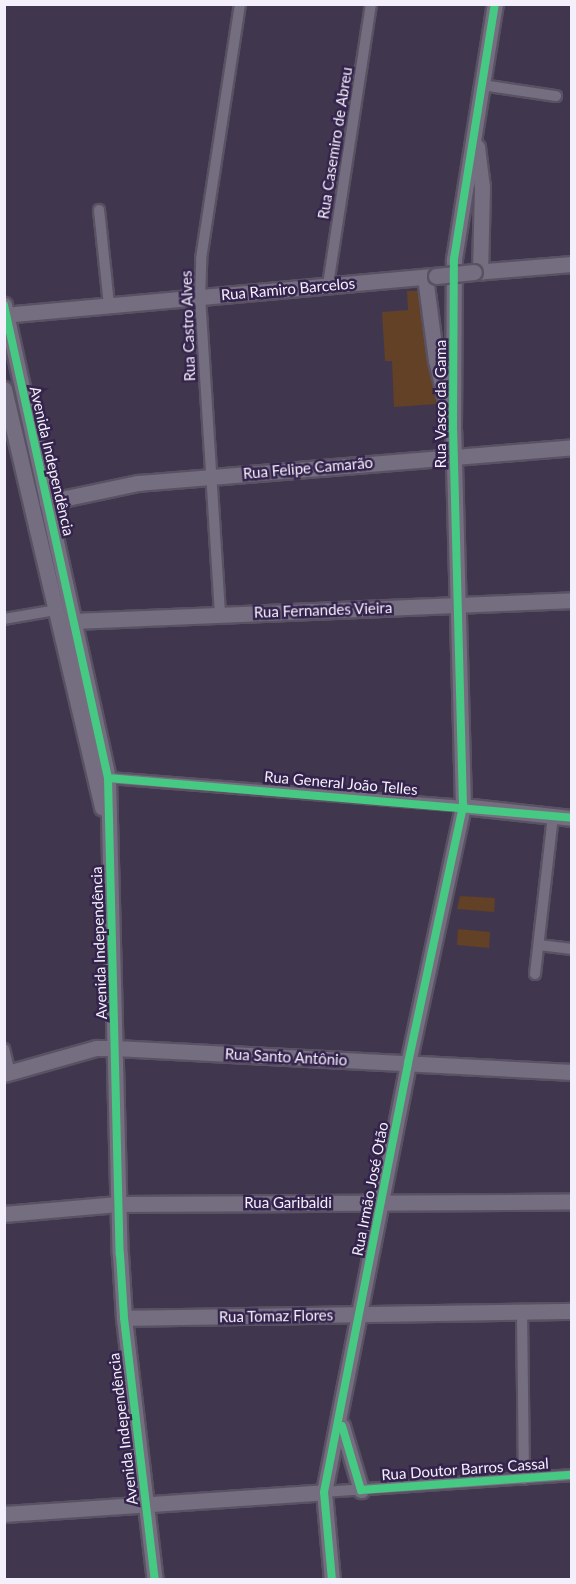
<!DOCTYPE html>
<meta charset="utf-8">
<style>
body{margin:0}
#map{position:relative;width:576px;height:1584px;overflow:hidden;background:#40374e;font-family:Lato,sans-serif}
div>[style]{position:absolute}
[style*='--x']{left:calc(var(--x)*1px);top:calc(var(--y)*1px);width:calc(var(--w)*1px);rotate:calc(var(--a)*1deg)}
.green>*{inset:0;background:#624126}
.roads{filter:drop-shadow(2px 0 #595263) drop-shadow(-2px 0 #595263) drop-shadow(0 2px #595263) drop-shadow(0 -2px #595263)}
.street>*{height:10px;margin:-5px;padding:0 5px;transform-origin:5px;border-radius:5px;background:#756e81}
.secondary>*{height:15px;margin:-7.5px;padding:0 7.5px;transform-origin:7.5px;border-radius:7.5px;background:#756e81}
.bridges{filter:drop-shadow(2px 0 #595263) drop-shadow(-2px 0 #595263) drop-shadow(0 2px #595263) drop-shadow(0 -2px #595263)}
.secondary-bridge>*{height:15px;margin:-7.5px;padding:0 7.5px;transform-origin:7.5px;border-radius:7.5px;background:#756e81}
.cycleway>*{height:8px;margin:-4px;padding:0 4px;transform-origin:4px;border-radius:4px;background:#46c982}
span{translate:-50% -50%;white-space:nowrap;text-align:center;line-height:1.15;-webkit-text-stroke:5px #34234c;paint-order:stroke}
.street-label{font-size:15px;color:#f4f0fb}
.frame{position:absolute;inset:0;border:6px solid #f4f0fb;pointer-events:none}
</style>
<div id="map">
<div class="green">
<div style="clip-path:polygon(407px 291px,419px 291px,436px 404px,394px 407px,392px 361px,385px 361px,382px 312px,408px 310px)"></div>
<div style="clip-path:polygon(460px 896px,495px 898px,494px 912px,457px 909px)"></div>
<div style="clip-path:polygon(458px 929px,490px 932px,489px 948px,457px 945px)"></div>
</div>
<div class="roads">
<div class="street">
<div style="--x:482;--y:85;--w:75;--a:8.5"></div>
<div style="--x:99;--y:210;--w:96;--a:84"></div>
<div style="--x:328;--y:285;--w:284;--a:-81.3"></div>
<div style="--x:220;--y:614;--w:318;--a:-93.6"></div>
<div style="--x:200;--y:297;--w:38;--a:-88"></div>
<div style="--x:201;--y:259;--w:258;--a:-81.3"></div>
<div style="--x:4;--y:619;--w:53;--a:-9.8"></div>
<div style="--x:108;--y:778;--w:356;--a:4.5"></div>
<div style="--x:539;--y:945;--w:33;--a:7"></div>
<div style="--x:535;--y:974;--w:159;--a:-83.5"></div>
<div style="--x:4;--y:1049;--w:25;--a:76"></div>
<div style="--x:522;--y:1312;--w:167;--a:89.3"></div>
<div style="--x:324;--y:1492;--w:249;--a:-3.9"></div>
</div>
<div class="secondary">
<div style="--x:477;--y:147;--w:39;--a:83"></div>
<div style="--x:482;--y:186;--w:86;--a:91.3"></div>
<div style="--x:474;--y:272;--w:98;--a:-4.7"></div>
<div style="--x:425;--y:277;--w:84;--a:82.5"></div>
<div style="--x:436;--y:360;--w:47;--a:76.6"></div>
<div style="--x:4;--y:305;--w:484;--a:77.6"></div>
<div style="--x:108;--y:778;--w:476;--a:88.6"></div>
<div style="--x:120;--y:1254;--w:64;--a:86.4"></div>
<div style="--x:124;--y:1318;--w:264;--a:83.3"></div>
<div style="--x:4;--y:315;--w:434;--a:-5.2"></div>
<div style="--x:4;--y:389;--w:430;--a:76.8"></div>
<div style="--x:47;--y:502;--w:93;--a:-11.8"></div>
<div style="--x:138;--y:483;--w:435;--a:-4.7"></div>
<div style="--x:75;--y:621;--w:497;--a:-2.4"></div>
<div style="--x:463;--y:806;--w:110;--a:6.3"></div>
<div style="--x:4;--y:1074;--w:96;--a:-15.8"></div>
<div style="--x:96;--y:1048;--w:19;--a:0"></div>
<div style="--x:115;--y:1048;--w:458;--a:3"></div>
<div style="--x:4;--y:1214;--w:114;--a:-5"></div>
<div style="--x:118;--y:1204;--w:454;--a:-0.3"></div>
<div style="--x:124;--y:1318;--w:448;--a:-0.9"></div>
<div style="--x:342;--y:1426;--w:67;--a:73.5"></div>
<div style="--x:4;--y:1514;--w:321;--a:-3.9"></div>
<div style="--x:332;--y:1580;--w:88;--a:-95.2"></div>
<div style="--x:324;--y:1492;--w:437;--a:-78.9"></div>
<div style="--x:408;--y:1063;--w:263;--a:-77.9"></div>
<div style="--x:463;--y:806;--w:376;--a:-91.5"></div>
<div style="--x:453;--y:430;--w:171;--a:-89.7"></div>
<div style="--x:454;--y:259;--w:258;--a:-80.9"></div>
</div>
</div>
<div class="bridges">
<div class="secondary-bridge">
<div style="--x:436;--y:276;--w:38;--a:-6"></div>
</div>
</div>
<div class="cycleway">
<div style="--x:4;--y:305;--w:484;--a:77.6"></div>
<div style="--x:108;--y:778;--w:476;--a:88.6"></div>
<div style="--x:120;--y:1254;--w:64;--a:86.4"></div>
<div style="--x:124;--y:1318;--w:264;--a:83.3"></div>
<div style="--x:108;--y:778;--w:466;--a:4.9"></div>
<div style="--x:342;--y:1426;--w:67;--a:73.5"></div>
<div style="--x:361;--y:1490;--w:212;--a:-4.1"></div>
<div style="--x:332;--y:1580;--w:88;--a:-95.2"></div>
<div style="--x:324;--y:1492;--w:437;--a:-78.9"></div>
<div style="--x:408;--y:1063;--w:263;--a:-77.9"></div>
<div style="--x:463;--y:806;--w:376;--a:-91.5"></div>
<div style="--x:453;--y:430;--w:171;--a:-89.7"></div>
<div style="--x:454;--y:259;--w:258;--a:-80.9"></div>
</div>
<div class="street-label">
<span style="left:335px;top:143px;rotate:-81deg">Rua Casemiro de Abreu</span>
<span style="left:288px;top:289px;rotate:-5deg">Rua Ramiro Barcelos</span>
<span style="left:188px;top:326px;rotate:-92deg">Rua Castro Alves</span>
<span style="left:441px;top:404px;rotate:-90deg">Rua Vasco da Gama</span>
<span style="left:52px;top:461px;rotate:77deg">Avenida Independência</span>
<span style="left:308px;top:468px;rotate:-5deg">Rua Felipe Camarão</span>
<span style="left:323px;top:610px;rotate:-2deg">Rua Fernandes Vieira</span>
<span style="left:341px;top:783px;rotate:5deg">Rua General João Telles</span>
<span style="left:99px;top:943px;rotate:-92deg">Avenida Independência</span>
<span style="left:286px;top:1057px;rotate:3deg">Rua Santo Antônio</span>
<span style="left:370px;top:1189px;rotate:-79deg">Rua Irmão José Otão</span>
<span style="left:288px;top:1203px">Rua Garibaldi</span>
<span style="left:276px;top:1316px;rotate:-1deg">Rua Tomaz Flores</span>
<span style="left:123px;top:1429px;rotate:-97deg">Avenida Independência</span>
<span style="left:465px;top:1469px;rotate:-4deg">Rua Doutor Barros Cassal</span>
</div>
<div class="frame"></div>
</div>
